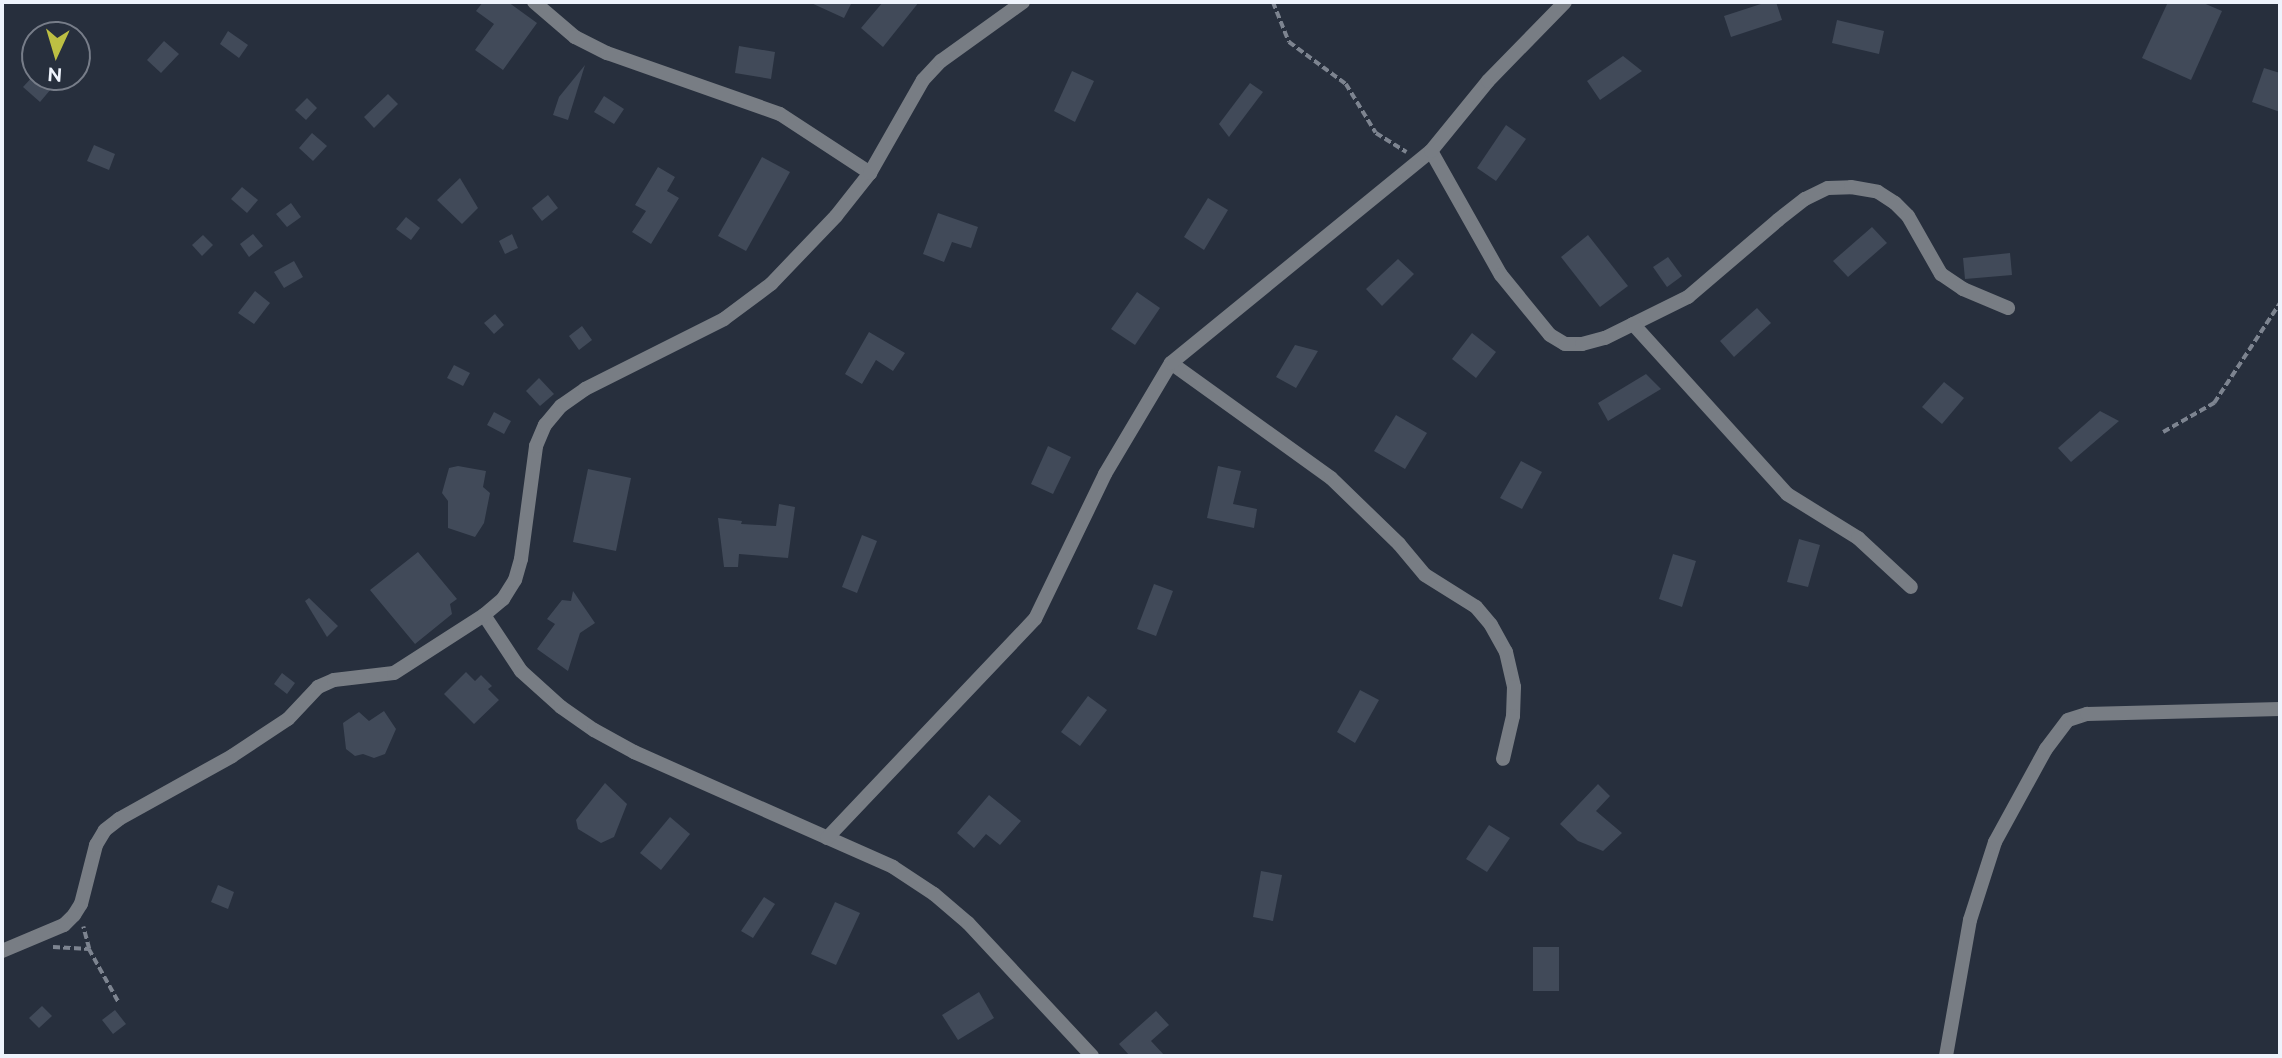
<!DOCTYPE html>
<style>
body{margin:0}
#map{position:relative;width:2282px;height:1058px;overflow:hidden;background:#272f3d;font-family:Raleway,sans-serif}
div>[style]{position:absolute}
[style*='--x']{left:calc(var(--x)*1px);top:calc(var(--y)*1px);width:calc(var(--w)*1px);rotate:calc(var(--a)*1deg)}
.building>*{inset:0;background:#414a59}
.path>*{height:3.5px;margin-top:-1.75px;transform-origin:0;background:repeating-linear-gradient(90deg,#7d8490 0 7px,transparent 0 10.5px)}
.street>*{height:14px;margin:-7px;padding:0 7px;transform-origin:7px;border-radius:7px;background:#787d84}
span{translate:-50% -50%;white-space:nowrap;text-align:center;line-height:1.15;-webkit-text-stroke:5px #272f3d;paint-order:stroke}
.frame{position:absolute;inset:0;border:4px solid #eef3fc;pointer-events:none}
.north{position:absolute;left:21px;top:21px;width:70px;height:70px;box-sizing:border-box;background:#272f3d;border:2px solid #777d89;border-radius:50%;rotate:184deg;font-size:19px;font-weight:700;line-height:28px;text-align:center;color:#eef3fc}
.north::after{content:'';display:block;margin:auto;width:24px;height:32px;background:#bdbf43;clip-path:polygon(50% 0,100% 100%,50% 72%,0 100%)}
</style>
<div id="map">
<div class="building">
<div style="clip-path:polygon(483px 2px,508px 2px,537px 23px,503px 70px,475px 50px,494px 24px,476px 11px)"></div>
<div style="clip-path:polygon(809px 2px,852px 2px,844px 18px)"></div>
<div style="clip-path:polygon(883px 2px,919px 2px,883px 47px,861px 28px)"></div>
<div style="clip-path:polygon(1767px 2px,1776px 2px,1782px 20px,1731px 37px,1724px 16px)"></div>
<div style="clip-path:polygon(2168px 2px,2201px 2px,2222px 11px,2191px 80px,2142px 58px)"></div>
<div style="clip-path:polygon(1837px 20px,1884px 31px,1879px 54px,1832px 43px)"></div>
<div style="clip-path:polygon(228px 31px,248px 45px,239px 58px,220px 44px)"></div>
<div style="clip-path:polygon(164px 41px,179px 54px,161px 73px,147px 60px)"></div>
<div style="clip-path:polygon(739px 46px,775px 52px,771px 79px,735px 73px)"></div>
<div style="clip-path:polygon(1623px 56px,1642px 71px,1600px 100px,1587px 81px)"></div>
<div style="clip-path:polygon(585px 65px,568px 120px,553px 115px,559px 97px)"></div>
<div style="clip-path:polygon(2264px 68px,2280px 73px,2280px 112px,2252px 102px)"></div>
<div style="clip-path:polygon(1072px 71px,1094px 81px,1075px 122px,1054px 111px)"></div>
<div style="clip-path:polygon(35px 74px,51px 89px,40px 102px,23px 87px)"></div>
<div style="clip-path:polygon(1250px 83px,1263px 92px,1229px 137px,1219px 124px)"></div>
<div style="clip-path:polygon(388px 94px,398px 104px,374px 128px,364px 117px)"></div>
<div style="clip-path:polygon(604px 96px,624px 109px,614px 124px,594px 112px)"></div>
<div style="clip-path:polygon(307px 98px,317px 108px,306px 120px,295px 110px)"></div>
<div style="clip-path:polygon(1506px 125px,1526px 139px,1496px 181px,1477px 168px)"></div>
<div style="clip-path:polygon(312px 133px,327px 146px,313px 161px,299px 148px)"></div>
<div style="clip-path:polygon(94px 145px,115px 154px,109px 170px,87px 161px)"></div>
<div style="clip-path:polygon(762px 157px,790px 172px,746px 251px,718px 236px)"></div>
<div style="clip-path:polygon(658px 167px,675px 177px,667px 191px,679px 198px,651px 244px,632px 232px,646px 211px,635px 205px)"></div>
<div style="clip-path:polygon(460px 178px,478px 208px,462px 224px,437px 200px)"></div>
<div style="clip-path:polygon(242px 187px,258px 200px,247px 213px,231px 199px)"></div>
<div style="clip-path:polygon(548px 195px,558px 208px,542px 221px,532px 208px)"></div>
<div style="clip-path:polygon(1208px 198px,1228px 210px,1204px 250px,1184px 237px)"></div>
<div style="clip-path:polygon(291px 203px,301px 217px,287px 227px,276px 214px)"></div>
<div style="clip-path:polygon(938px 213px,978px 227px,971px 248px,952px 242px,944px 262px,923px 254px)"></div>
<div style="clip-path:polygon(406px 217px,420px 228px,411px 240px,396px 229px)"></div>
<div style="clip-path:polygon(1872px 227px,1887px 243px,1848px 277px,1833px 261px)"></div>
<div style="clip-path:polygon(253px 234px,263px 246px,249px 257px,240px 244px)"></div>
<div style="clip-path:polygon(512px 234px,518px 248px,505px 254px,499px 241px)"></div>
<div style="clip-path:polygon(203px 235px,213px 245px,202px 256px,192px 245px)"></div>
<div style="clip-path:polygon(1588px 235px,1628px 286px,1600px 307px,1561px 257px)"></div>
<div style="clip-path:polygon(2010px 253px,2012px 275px,1965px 279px,1963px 258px)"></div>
<div style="clip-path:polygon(1668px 257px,1682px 276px,1667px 287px,1653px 267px)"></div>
<div style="clip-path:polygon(1398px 259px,1414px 274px,1382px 306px,1366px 289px)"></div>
<div style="clip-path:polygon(294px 261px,303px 277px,284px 288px,274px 272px)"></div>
<div style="clip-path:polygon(255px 291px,270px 303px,254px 324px,238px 313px)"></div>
<div style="clip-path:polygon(1137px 292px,1160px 308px,1135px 345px,1111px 329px)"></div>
<div style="clip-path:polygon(1757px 308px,1771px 323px,1734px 357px,1720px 341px)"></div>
<div style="clip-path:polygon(495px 314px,504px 325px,494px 334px,484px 323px)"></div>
<div style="clip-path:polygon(582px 326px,592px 340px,579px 350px,569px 336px)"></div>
<div style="clip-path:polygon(869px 332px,905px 353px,893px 371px,876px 360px,862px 384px,845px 374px)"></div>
<div style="clip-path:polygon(1472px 333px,1496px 352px,1476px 378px,1452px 359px)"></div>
<div style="clip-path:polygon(1295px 345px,1318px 351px,1296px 388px,1276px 377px)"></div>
<div style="clip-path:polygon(454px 365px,470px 373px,463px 386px,447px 378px)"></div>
<div style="clip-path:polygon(1646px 374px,1661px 389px,1608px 421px,1598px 403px)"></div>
<div style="clip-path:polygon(539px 378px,554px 394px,540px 406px,526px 391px)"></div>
<div style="clip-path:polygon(1944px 382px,1964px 398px,1942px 424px,1922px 407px)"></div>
<div style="clip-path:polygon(2100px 411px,2119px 421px,2071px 462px,2058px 448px)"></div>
<div style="clip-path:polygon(494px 412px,511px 421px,504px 434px,487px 425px)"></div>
<div style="clip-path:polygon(1396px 415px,1427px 433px,1405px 469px,1374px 451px)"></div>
<div style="clip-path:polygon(1048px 446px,1071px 457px,1053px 494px,1031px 484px)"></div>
<div style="clip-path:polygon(1521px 461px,1542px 472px,1522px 509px,1500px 498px)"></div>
<div style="clip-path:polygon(458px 466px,486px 471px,483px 487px,490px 493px,484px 523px,475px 537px,448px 528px,448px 501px,442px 493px,449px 468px)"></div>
<div style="clip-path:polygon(1218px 466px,1241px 471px,1233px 504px,1257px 509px,1254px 528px,1207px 518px)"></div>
<div style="clip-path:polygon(588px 469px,631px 478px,616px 551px,573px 542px)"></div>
<div style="clip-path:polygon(779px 504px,795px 507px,788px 558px,739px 554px,738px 567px,724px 567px,718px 518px,742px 521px,741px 524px,776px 526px)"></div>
<div style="clip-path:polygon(862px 535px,877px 541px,857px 593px,842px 587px)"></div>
<div style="clip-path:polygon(1799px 539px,1820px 545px,1808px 587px,1787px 582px)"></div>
<div style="clip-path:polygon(418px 552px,457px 599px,450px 604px,452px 614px,415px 644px,370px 590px)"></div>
<div style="clip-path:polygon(1673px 554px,1696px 561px,1682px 607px,1659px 599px)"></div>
<div style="clip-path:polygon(1154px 584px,1173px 591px,1156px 636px,1137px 629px)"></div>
<div style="clip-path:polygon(573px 591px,595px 623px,580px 633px,568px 671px,537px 649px,555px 624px,547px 619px,562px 600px,571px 601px)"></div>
<div style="clip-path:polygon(309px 598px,338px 626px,327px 637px,305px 601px)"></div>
<div style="clip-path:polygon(466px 672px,475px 681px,481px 675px,492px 686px,488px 689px,499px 700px,474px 724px,444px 694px)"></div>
<div style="clip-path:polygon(282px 673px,295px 683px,287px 694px,274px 684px)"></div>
<div style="clip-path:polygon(1360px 690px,1379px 700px,1355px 743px,1337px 732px)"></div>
<div style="clip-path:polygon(1088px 696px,1107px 710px,1080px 746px,1061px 732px)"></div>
<div style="clip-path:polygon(384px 711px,396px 729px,385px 754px,374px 758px,363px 754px,355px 756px,346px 749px,343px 723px,359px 712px,369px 721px)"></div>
<div style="clip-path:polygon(605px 783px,627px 804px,614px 837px,601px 843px,578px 829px,576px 820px)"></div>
<div style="clip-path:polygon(1598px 784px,1610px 796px,1596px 811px,1622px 833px,1603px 851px,1578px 841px,1560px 824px)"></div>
<div style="clip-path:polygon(989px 795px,1021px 821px,1000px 845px,986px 834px,974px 848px,957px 833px)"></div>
<div style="clip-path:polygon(670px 817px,690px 834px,661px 870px,640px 853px)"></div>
<div style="clip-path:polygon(1489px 825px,1510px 838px,1487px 872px,1466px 859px)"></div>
<div style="clip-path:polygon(1261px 871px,1282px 875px,1273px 921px,1253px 917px)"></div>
<div style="clip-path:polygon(218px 885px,234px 892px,228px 909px,211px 902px)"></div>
<div style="clip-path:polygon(764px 897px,775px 904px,753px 938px,741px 931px)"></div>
<div style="clip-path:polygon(835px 902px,860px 913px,836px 965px,811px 954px)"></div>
<div style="clip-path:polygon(1533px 947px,1559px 947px,1559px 991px,1533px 991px)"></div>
<div style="clip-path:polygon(979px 992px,994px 1018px,958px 1040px,942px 1015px)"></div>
<div style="clip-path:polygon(42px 1006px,52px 1016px,39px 1028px,29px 1018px)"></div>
<div style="clip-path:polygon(115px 1010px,126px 1024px,113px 1034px,102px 1020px)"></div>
<div style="clip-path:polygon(1156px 1011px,1169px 1025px,1151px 1041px,1165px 1056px,1130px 1056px,1119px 1044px)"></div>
</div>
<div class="path">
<div style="--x:1273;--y:2;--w:43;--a:68.2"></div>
<div style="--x:1289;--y:42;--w:71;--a:36.4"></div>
<div style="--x:1346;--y:84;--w:57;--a:58.5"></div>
<div style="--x:1376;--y:133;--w:36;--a:32"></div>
<div style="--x:2163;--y:432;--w:59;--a:-29.6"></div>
<div style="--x:2214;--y:403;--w:120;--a:-56.6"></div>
<div style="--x:53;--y:947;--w:36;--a:3"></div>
<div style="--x:89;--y:949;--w:23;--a:-105"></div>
<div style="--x:89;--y:949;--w:62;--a:60.9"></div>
</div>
<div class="street">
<div style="--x:534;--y:2;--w:54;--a:40.5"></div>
<div style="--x:575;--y:37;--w:36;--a:27"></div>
<div style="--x:607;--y:53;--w:183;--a:19.4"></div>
<div style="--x:780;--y:114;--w:108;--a:33.2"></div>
<div style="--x:1431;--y:151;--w:142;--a:60.6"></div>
<div style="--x:1501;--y:275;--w:77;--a:50.8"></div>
<div style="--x:1550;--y:335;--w:17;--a:31"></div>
<div style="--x:1565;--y:344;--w:17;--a:0"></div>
<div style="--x:1582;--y:344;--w:24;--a:-15"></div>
<div style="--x:1605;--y:338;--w:93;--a:-26.3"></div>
<div style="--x:1688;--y:297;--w:118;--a:-40.5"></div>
<div style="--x:1778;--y:220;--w:34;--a:-38"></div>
<div style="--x:1805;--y:199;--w:25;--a:-26"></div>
<div style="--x:1828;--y:188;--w:23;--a:-2"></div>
<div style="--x:1851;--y:187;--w:27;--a:10"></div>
<div style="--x:1878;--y:192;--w:20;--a:33"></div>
<div style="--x:1895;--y:203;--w:18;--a:45"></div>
<div style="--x:1908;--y:216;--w:67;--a:60.4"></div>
<div style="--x:1941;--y:274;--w:27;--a:34"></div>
<div style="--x:1963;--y:289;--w:49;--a:22.9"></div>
<div style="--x:1633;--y:324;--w:229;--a:47.8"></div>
<div style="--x:1787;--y:494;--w:84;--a:31.8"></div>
<div style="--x:1858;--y:538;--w:72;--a:42.8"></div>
<div style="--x:1171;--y:363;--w:197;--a:35.7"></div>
<div style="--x:1331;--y:478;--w:95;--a:44.1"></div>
<div style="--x:1399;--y:544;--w:40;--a:50"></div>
<div style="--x:1425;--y:575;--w:60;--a:32.1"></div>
<div style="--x:1476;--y:607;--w:23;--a:50"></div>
<div style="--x:1491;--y:625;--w:31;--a:61"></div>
<div style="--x:1506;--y:652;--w:36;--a:77"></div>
<div style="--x:1514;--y:687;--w:29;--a:92"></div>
<div style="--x:1513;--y:716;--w:44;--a:103.1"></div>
<div style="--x:484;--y:615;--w:67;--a:56.5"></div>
<div style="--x:521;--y:671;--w:54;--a:42"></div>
<div style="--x:561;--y:707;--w:40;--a:34.9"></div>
<div style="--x:594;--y:730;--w:46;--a:28.8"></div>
<div style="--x:634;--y:752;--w:283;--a:23.9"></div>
<div style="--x:893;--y:867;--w:49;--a:33.4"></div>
<div style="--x:934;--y:894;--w:45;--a:40.5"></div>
<div style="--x:968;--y:923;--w:182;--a:47"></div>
<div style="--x:827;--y:838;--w:302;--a:-46.5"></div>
<div style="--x:1035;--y:619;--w:161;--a:-64.2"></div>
<div style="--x:1105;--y:474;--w:129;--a:-59.3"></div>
<div style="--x:1171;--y:363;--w:335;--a:-39.2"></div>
<div style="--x:1431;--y:151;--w:90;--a:-50.8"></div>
<div style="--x:1488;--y:81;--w:110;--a:-45.7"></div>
<div style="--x:2;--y:951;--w:67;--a:-22.8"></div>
<div style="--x:64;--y:925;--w:14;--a:-45"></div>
<div style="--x:74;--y:915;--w:13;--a:-58"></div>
<div style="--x:81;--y:904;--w:61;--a:-75.7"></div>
<div style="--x:96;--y:845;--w:17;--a:-59"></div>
<div style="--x:105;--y:830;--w:18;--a:-38"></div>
<div style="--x:119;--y:819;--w:129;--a:-29.1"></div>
<div style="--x:232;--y:756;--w:67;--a:-33.5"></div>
<div style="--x:288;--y:719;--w:44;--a:-46.8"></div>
<div style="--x:318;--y:687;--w:17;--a:-24"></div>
<div style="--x:334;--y:680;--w:60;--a:-6.7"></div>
<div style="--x:394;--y:673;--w:107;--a:-32.8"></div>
<div style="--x:484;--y:615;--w:25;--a:-40"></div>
<div style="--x:503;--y:599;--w:22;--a:-58"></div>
<div style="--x:515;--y:580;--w:22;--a:-74"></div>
<div style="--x:521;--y:559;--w:114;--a:-82.4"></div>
<div style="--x:536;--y:446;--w:23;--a:-67"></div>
<div style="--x:545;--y:425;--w:25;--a:-50"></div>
<div style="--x:561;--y:406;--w:29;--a:-35"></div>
<div style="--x:585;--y:389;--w:156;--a:-26.7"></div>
<div style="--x:724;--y:319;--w:59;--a:-36.7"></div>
<div style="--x:771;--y:284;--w:94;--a:-46.3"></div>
<div style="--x:836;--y:216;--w:55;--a:-51.7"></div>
<div style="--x:870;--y:173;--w:107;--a:-60.3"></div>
<div style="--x:923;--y:80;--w:26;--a:-47"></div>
<div style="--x:941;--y:61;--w:101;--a:-35.7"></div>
<div style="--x:1946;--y:1056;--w:138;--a:-80"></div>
<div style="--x:1970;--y:920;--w:82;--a:-72.2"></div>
<div style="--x:1995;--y:842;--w:106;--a:-61.3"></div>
<div style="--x:2046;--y:749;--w:36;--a:-53"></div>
<div style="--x:2068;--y:720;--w:20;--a:-18"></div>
<div style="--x:2087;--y:714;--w:193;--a:-1.5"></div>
</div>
<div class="frame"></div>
<div class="north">N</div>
</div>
